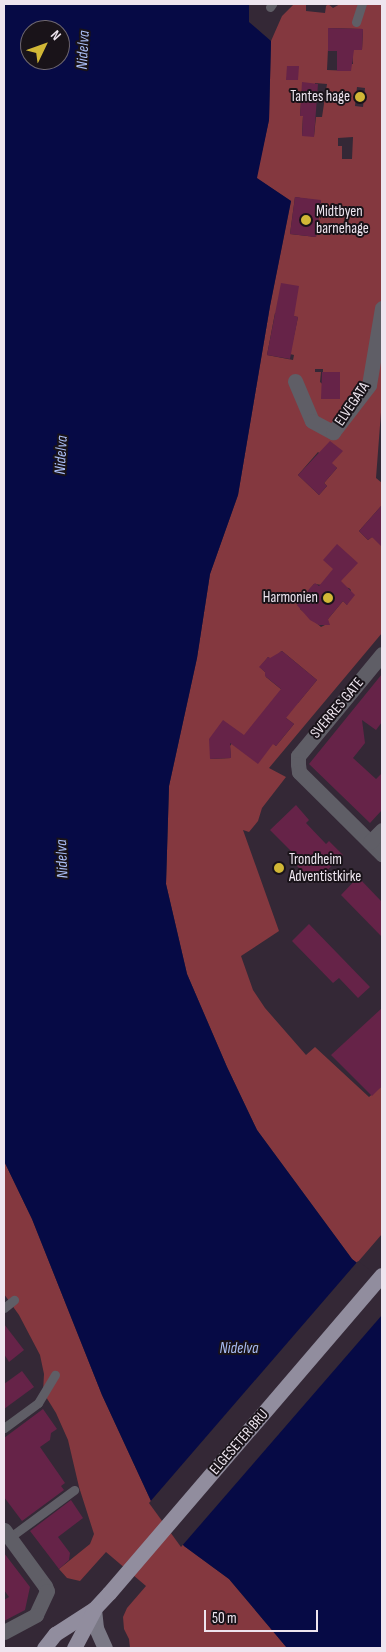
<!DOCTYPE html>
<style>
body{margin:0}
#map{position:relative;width:386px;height:1652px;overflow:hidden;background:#342836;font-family:"Sofia Sans Condensed",sans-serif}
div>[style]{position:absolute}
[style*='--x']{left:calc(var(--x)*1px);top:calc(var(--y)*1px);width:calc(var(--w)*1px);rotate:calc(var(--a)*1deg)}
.green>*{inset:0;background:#84383f}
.water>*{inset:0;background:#060a45}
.pier>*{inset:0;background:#342836}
.building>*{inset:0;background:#662348}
.lane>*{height:9px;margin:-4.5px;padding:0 4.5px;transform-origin:4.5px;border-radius:4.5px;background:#5f5e66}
.street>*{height:15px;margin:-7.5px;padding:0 7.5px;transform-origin:7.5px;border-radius:7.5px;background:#5f5e66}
.secondary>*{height:15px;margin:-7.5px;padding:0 7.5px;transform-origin:7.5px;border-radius:7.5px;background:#7b7986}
.primary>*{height:15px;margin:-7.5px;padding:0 7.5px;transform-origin:7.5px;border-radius:7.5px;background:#918d9e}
.dots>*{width:14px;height:14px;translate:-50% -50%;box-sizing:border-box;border:2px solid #191319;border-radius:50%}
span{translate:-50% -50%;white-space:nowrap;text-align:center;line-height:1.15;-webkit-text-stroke:4px #191319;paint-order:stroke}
.poi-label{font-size:15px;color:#eee5ef}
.right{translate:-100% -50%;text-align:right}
.left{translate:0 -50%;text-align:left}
.street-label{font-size:15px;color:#eee5ef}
.water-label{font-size:16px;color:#aabef5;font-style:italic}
.frame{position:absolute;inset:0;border:5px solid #eee5ef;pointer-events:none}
.north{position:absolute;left:20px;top:20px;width:50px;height:50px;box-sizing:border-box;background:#191319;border:1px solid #6e676f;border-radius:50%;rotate:48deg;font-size:14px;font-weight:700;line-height:20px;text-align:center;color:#eee5ef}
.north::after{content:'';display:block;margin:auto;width:18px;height:22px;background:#d1b736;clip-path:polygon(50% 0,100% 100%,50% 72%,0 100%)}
.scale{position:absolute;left:204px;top:1610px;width:114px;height:22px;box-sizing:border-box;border:2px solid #eee5ef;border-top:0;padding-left:6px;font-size:15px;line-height:18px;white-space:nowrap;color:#eee5ef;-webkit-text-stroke:4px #191319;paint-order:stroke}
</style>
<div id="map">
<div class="green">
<div style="clip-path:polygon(evenodd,294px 4px,306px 4px,306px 11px,325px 13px,326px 6px,328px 4px,333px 8px,340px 4px,382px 4px,382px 399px,376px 478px,382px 483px,382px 505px,359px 531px,368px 540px,372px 537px,382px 542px,382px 633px,269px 768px,286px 777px,262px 808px,258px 821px,249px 832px,243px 830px,279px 931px,241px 956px,253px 990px,265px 1008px,306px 1055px,315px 1047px,369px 1097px,382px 1086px,382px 1234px,357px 1263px,352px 1259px,257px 1130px,227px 1067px,187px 974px,166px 884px,169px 786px,197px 658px,210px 574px,238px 495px,270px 306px,291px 201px,256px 178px,269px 120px,271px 41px,282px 16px,294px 4px,329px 28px,363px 29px,362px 50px,352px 50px,353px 64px,351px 64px,351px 71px,327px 70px,329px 28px,294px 4px,315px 83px,327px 84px,322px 117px,316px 117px,314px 136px,302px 135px,303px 116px,300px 116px,302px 90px,314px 93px,315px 83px,294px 4px,357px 87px,365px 88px,363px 107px,355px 106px,357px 87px,294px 4px,353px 137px,352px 159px,342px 159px,342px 146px,338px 146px,338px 138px,353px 137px,294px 4px,295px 197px,321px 201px,316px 237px,290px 234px,295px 197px,294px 4px,275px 313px,298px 317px,290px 354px,294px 355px,293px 360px,267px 355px,275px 313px,294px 4px,315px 369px,323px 369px,323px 372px,340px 372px,340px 399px,320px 382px,321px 372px,315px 372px,315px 369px,294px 4px,318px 452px,337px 468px,324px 483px,327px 486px,319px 495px,298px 475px,318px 452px,294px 4px,314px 584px,349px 588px,351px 590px,347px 605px,343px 601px,328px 619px,327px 624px,321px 627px,300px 609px,309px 590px,314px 584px,294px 4px,282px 651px,317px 680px,298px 703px,266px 677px,265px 672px,260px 667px,268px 657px,274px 661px,277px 661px,280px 652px,282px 651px,294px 4px,282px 715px,294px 724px,276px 746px,264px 736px,282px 715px,294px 4px,235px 739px,230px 746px,231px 758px,210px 759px,235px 739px)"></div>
<div style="clip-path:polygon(4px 1161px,32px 1219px,102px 1395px,151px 1501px,184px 1546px,229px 1579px,287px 1648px,130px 1648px,129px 1639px,124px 1629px,123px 1617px,127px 1608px,146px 1586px,106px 1552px,80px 1581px,67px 1578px,59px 1569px,90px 1544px,94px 1534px,79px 1487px,68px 1440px,56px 1413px,43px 1392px,44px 1374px,40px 1355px,19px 1315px,4px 1294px)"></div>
</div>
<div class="water">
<div style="clip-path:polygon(evenodd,4px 4px,249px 4px,249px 22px,271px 41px,269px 120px,257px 178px,291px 201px,270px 306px,238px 495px,210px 574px,197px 658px,169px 786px,166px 884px,187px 974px,227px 1067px,257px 1130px,352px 1259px,382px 1282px,382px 1648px,287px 1648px,229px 1579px,184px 1546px,151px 1501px,102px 1395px,32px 1219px,4px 1161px,4px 4px,30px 30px,60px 30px,60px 60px,30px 60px,30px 30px)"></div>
</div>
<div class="pier">
<div style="clip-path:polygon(358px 1261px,382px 1279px,382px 1315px,181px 1547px,149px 1503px)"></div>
</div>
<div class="building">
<div style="clip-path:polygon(328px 28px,363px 29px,362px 50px,354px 50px,351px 71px,337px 71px,337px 51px,328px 51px)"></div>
<div style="clip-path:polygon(287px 66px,299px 66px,298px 80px,286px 80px)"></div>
<div style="clip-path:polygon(302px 82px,318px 84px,314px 137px,302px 136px,303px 116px,300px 116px)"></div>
<div style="clip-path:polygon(295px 197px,321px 200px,316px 237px,290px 234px)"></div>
<div style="clip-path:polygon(281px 283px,299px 286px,294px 316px,298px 317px,290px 359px,267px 355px)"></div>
<div style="clip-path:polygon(322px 372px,340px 372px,340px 399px,321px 399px)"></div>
<div style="clip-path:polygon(330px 441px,343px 451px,332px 463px,337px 468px,324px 483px,327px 486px,319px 495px,298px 475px)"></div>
<div style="clip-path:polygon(382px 505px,382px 547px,372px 537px,368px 540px,359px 531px)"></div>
<div style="clip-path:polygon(337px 544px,358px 563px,341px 581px,355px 595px,347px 605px,343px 601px,328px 619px,330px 625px,319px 625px,310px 620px,297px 605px,310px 588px,315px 583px,319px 586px,333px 569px,323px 560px)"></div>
<div style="clip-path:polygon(282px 651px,317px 680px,286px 718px,294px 724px,276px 746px,273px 744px,258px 764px,230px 743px,231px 758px,210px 759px,209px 739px,223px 720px,244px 735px,281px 689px,265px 676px,265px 672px,259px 667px,268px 657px,270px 658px)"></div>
<div style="clip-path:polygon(382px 674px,382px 722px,376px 730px,362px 720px,365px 743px,353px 758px,376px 779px,382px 773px,382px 810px,370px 823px,309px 764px)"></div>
<div style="clip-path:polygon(296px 805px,309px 820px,306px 823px,326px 844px,329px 841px,343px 855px,314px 883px,297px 866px,302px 862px,270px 830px)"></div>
<div style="clip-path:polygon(358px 877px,382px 902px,382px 937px,341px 895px)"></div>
<div style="clip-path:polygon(309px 924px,370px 987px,358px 998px,339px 978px,333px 983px,292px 941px)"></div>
<div style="clip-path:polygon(382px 1008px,382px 1086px,372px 1096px,331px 1055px)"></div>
<div style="clip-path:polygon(4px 1324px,24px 1350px,9px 1362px,4px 1354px)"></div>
<div style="clip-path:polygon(22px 1371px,34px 1387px,4px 1409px,4px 1384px)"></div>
<div style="clip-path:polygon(43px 1409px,57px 1429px,51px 1433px,50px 1440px,40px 1447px,65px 1483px,61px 1486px,64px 1490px,22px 1521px,4px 1497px,4px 1438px)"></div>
<div style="clip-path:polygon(71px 1500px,83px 1518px,58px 1537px,70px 1553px,69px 1560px,59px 1569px,30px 1531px)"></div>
<div style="clip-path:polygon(4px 1553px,30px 1587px,25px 1610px,4px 1621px,4px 1600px,9px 1597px,4px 1590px)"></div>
</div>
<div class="lane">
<div style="--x:270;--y:7;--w:4;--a:-56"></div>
<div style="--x:356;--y:22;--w:19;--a:-72"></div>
<div style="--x:4;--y:1308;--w:13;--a:-39"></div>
<div style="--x:4;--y:1428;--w:42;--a:-36.3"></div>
<div style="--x:38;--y:1403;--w:33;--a:-59"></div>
<div style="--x:9;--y:1538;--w:81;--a:-36.4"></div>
</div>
<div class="street">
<div style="--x:295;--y:381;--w:43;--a:67"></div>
<div style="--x:312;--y:421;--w:24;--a:28"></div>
<div style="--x:333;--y:432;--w:59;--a:-52.5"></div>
<div style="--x:369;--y:385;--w:78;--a:-80.4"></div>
<div style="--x:382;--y:654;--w:132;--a:129.5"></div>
<div style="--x:298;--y:756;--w:8;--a:90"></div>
<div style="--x:298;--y:764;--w:8;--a:83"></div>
<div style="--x:299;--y:772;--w:117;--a:44.7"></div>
<div style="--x:370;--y:842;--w:17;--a:-45"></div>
<div style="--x:4;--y:1530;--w:69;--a:53.8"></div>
<div style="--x:45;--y:1586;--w:5;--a:68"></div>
<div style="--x:47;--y:1591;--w:26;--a:115"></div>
<div style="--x:36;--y:1615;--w:36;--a:152"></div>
</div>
<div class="secondary">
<div style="--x:94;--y:1609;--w:19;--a:84"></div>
<div style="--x:96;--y:1628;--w:22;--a:66"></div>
</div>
<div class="primary">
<div style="--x:44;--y:1648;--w:18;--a:-52"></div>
<div style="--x:55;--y:1634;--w:46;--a:-32.7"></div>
<div style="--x:94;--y:1609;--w:22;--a:-47"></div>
<div style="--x:109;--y:1593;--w:419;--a:-49.4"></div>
<div style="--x:74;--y:1648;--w:43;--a:-62.2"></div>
</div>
<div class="dots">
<div style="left:360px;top:97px;background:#d1b736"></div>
<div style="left:306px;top:220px;background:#d1b736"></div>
<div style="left:328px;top:598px;background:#d1b736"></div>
<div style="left:279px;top:868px;background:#d1b736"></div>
</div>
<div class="poi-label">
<span class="right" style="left:350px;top:97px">Tantes hage</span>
<span class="left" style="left:316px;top:220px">Midtbyen<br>barnehage</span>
<span class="right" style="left:318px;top:598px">Harmonien</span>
<span class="left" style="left:289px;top:868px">Trondheim<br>Adventistkirke</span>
</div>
<div class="street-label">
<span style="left:352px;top:404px;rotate:-56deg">ELVEGATA</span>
<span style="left:337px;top:708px;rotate:-50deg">SVERRES GATE</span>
<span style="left:239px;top:1442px;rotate:-49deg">ELGESETER BRU</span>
</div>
<div class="water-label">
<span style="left:84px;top:50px;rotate:-87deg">Nidelva</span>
<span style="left:62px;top:455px;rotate:-87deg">Nidelva</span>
<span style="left:63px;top:859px;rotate:-92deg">Nidelva</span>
<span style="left:239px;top:1349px">Nidelva</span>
</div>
<div class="frame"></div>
<div class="north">N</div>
<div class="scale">50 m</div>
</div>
